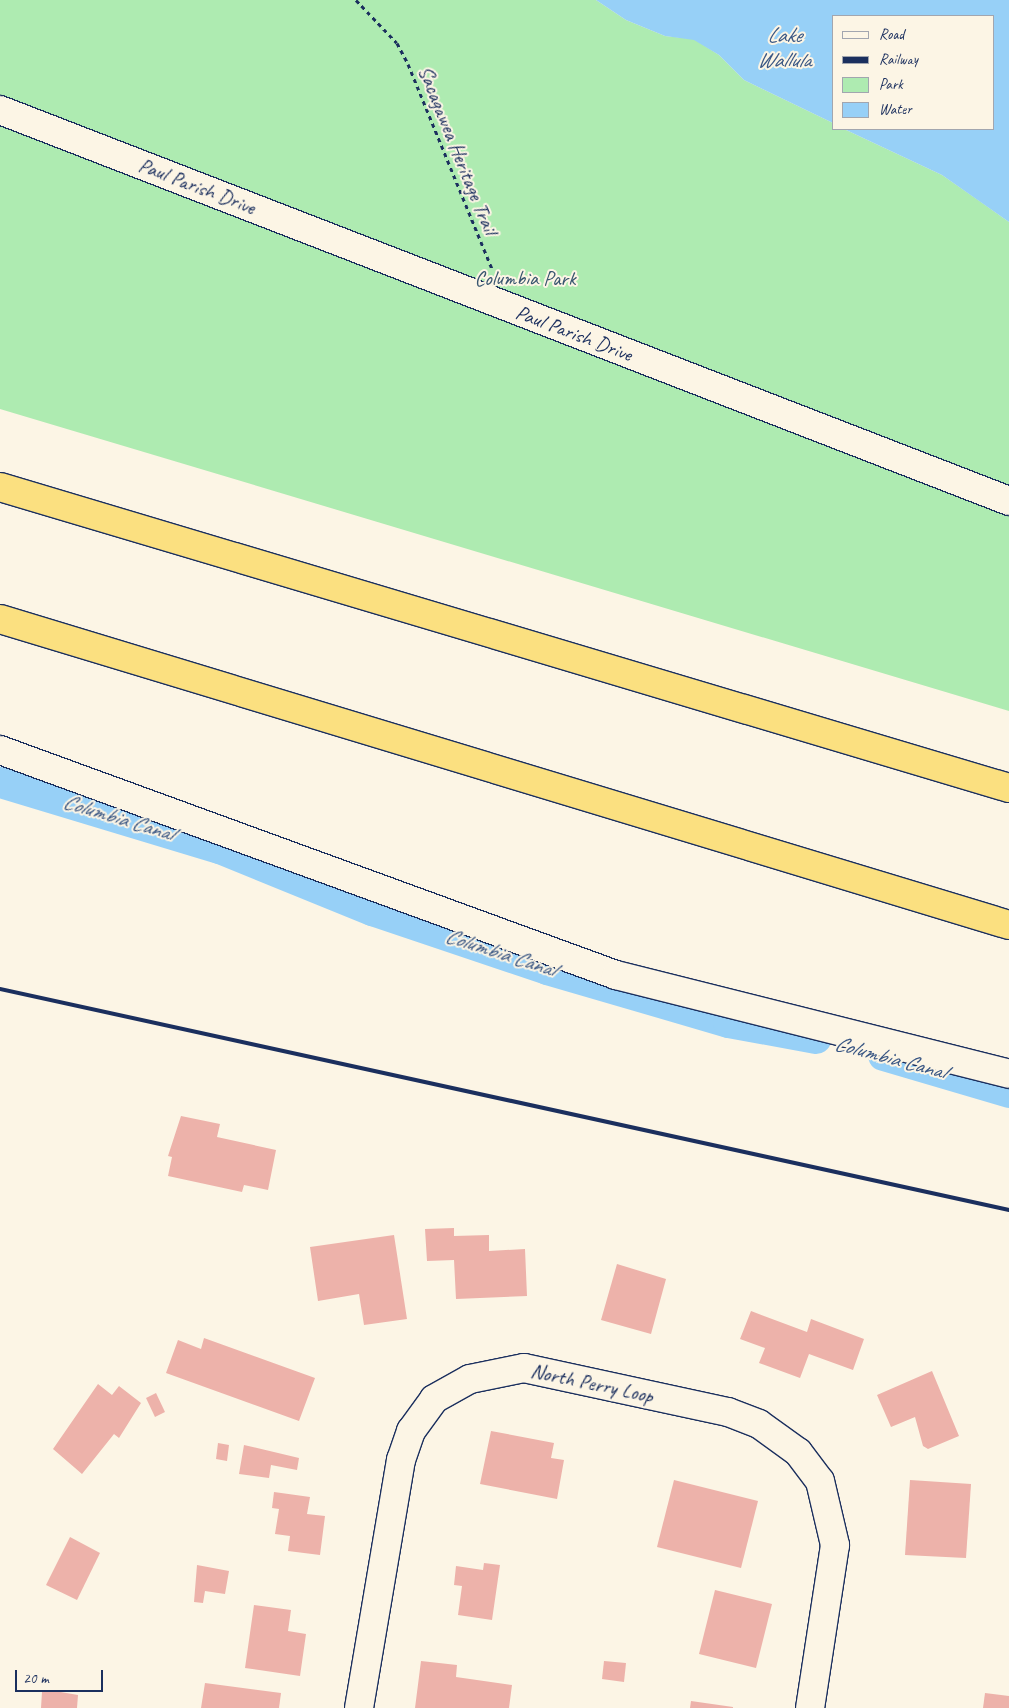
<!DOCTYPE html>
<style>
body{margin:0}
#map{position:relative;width:1009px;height:1708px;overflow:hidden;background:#fcf5e5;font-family:Caveat,sans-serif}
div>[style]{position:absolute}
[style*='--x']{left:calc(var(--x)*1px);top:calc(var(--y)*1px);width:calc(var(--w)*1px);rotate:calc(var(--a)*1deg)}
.green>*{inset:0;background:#aeebb1}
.water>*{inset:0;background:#97d0f7}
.canal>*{height:31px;margin:-15.5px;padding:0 15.5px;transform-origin:15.5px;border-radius:15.5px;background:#97d0f7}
.building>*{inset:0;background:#edb2aa}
.path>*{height:3px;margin-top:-1.5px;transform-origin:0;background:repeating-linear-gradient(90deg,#1b2f5e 0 4px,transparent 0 8px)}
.roads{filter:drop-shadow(1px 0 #1b2f5e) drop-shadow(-1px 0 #1b2f5e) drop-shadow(0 1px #1b2f5e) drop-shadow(0 -1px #1b2f5e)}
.minor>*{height:28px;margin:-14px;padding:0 14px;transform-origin:14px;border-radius:14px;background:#fcf5e5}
.highway>*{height:28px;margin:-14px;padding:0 14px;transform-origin:14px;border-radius:14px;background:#fbe080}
.rail>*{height:4px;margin:-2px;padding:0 2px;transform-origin:2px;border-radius:2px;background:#1b2f5e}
span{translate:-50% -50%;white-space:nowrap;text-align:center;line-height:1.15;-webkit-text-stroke:4px #fcf5e5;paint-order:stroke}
.street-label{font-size:21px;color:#1b2f5e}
.park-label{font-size:21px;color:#38556f}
.water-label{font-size:22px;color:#3a5784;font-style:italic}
.legend{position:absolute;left:832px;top:15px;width:162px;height:115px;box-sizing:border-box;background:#fcf5e5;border:1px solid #a2a6af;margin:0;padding:6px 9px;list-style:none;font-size:15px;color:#1b2f5e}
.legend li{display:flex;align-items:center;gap:10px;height:25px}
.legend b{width:25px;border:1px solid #a2a6af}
.scale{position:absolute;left:15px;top:1670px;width:88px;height:22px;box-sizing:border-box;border:2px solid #1b2f5e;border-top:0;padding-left:6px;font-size:15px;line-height:18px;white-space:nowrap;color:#1b2f5e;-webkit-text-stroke:4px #fcf5e5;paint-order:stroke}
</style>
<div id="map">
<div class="green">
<div style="clip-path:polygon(0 0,596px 0,626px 20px,665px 36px,694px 39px,719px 55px,744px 80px,833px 123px,833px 129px,844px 129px,942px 175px,978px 200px,1009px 222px,1009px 711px,0 409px)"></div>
</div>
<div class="water">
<div style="clip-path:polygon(596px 0,1009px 0,1009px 222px,942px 175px,844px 129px,993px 129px,993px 16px,833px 16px,833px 123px,744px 80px,719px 55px,694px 40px,665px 36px,626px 20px)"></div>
</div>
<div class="canal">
<div style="--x:0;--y:782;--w:229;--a:16.8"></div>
<div style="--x:219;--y:848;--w:165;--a:22.1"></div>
<div style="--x:372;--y:910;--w:185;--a:18.6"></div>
<div style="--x:547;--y:969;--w:189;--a:16.3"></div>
<div style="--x:728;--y:1022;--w:89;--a:10.3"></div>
<div style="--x:883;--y:1055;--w:131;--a:16.4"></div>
</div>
<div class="building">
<div style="clip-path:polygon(181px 1116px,220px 1124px,217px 1137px,276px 1150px,268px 1190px,244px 1185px,242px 1192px,168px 1176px,172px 1157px,168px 1156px)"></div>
<div style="clip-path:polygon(454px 1228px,454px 1236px,489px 1235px,489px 1251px,525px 1249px,527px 1296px,456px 1299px,454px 1260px,427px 1261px,425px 1229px)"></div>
<div style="clip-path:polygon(394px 1235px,407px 1319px,364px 1325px,359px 1294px,318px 1301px,310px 1247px)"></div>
<div style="clip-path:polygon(617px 1264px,666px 1279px,651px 1334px,601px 1320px)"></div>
<div style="clip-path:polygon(751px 1311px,807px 1332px,811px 1319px,864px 1339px,853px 1370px,809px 1354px,800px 1378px,759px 1363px,765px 1348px,740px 1339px)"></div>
<div style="clip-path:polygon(204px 1338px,315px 1378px,299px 1421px,166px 1373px,178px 1340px,201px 1349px)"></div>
<div style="clip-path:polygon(932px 1371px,959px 1436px,928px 1449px,923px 1446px,915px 1417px,891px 1427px,877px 1395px)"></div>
<div style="clip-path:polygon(98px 1384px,112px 1395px,119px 1386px,141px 1403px,119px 1438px,114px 1434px,82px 1474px,53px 1449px)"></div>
<div style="clip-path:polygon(156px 1393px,165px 1412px,155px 1417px,146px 1398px)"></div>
<div style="clip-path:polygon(491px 1431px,554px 1443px,551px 1458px,564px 1460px,557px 1499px,480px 1484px)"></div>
<div style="clip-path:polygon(218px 1443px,229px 1445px,227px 1461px,216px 1459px)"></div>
<div style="clip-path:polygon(244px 1445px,299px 1458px,297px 1470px,271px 1465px,269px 1478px,239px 1474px)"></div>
<div style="clip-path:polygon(674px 1480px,758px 1501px,741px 1568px,657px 1547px)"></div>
<div style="clip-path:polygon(910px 1480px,971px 1484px,966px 1558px,905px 1555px)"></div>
<div style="clip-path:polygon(274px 1492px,310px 1497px,307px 1514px,325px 1516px,320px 1555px,288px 1551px,290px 1536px,275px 1534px,279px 1509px,272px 1508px)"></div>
<div style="clip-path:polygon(70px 1537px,100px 1553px,77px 1600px,46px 1585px)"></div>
<div style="clip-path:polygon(484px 1563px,500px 1565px,492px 1620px,458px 1615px,462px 1586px,454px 1585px,456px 1566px,483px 1570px)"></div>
<div style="clip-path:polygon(197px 1565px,229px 1571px,225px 1594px,205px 1591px,203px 1603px,194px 1602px)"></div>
<div style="clip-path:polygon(715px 1590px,772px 1604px,756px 1668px,699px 1654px)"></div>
<div style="clip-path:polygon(254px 1605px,291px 1610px,288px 1631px,306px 1634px,300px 1676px,245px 1668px)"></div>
<div style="clip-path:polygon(421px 1661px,457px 1665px,456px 1677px,512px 1685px,509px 1708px,415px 1708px)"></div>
<div style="clip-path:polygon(604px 1661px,626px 1663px,624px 1682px,602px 1679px)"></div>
<div style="clip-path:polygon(205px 1683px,281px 1693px,279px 1708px,201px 1708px)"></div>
<div style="clip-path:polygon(49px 1690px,78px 1695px,77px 1708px,41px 1708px,42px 1692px)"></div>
<div style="clip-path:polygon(985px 1693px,1009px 1696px,1009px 1708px,983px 1708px)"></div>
<div style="clip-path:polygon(691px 1701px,733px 1707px,733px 1708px,690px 1708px)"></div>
</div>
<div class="path">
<div style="--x:356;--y:0;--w:59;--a:46.4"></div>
<div style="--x:397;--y:43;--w:24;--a:62"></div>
<div style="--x:408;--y:64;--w:222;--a:67.7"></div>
</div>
<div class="roads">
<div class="minor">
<div style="--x:0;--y:110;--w:1082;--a:21.18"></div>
<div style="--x:0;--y:750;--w:656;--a:20.07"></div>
<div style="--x:616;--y:975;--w:405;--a:14.1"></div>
<div style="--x:359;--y:1708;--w:252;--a:-80.4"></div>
<div style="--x:401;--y:1460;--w:31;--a:-71"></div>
<div style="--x:411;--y:1431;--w:39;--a:-54"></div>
<div style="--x:434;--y:1399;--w:41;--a:-29.1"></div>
<div style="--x:470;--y:1379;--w:55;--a:-11.5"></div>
<div style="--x:524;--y:1368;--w:209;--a:12.2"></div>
<div style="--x:728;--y:1412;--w:33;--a:21"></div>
<div style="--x:759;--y:1424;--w:48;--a:35.7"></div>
<div style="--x:798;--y:1452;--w:36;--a:53"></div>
<div style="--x:820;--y:1481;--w:66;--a:76.8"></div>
<div style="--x:835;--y:1545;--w:165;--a:98.7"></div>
</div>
<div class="highway">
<div style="--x:0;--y:487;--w:1053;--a:16.61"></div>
<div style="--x:0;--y:619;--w:1054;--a:16.87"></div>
</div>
</div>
<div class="rail">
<div style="--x:0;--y:989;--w:1033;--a:12.35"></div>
</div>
<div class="street-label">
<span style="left:458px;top:150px;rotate:68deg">Sacagawea Heritage Trail</span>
<span style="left:197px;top:186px;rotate:21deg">Paul Parish Drive</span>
<span style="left:574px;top:333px;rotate:21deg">Paul Parish Drive</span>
<span style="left:592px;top:1383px;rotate:12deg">North Perry Loop</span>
</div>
<div class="park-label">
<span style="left:525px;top:278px">Columbia Park</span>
</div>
<div class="water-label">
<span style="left:784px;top:48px">Lake<br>Wallula</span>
<span style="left:118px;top:818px;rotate:17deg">Columbia Canal</span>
<span style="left:500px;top:953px;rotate:18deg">Columbia Canal</span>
<span style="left:890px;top:1058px;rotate:15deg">Columbia Canal</span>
</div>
<ul class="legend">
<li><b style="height:6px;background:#fcf5e5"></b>Road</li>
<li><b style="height:6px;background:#1b2f5e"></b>Railway</li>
<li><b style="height:14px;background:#aeebb1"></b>Park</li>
<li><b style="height:14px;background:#97d0f7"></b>Water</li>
</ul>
<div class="scale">20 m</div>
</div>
